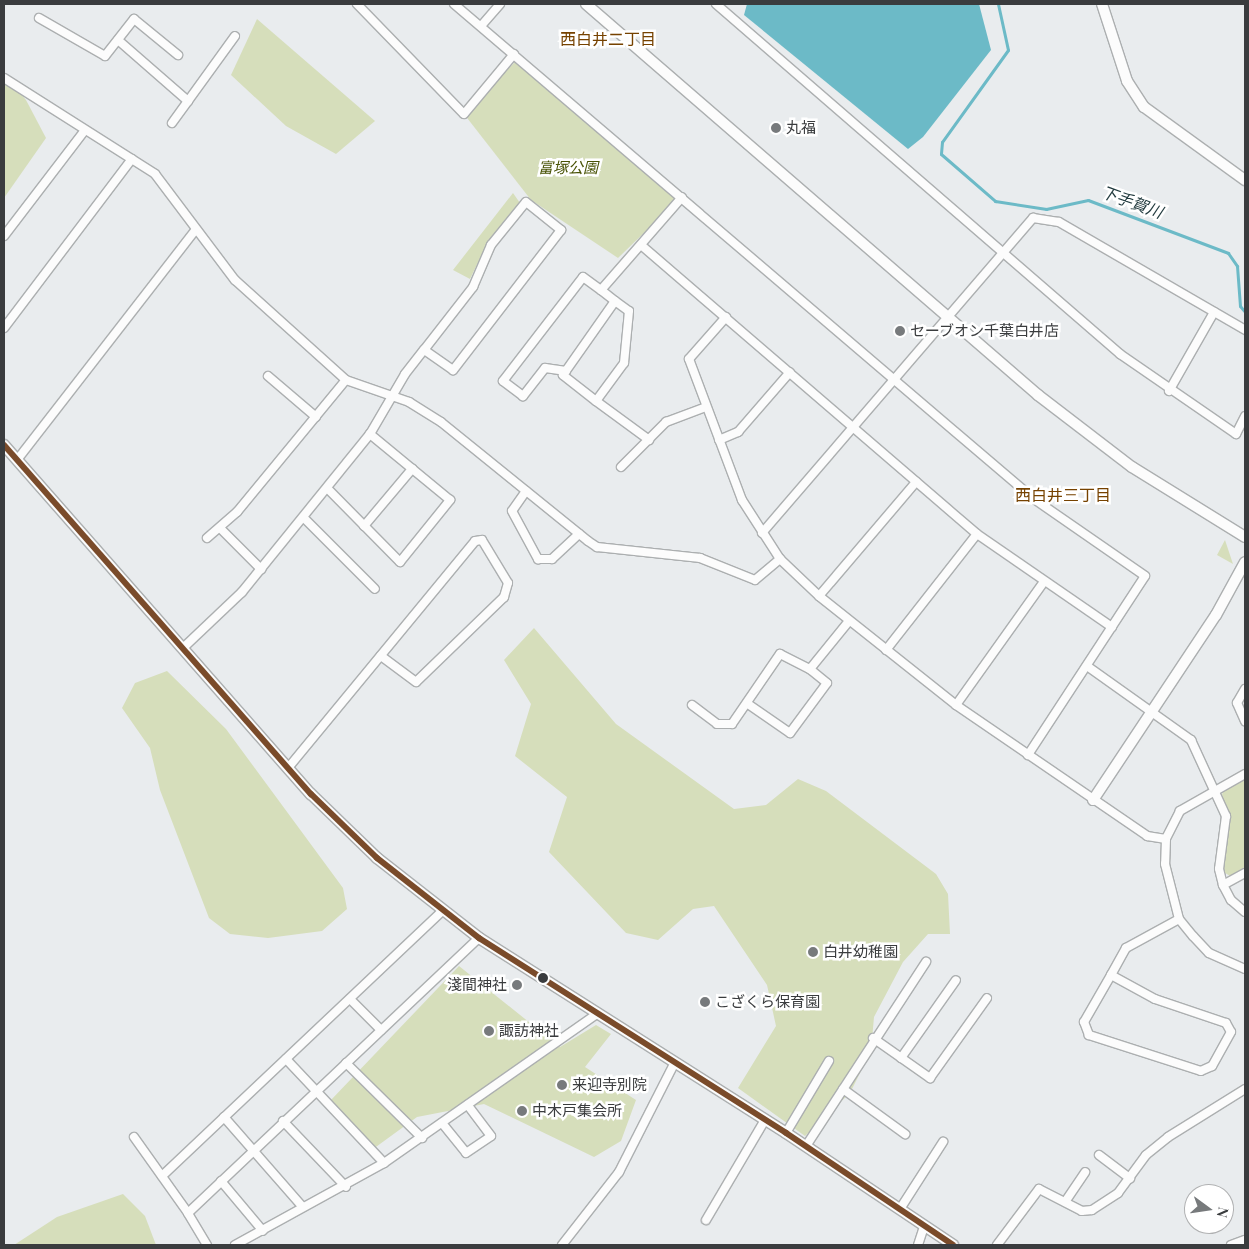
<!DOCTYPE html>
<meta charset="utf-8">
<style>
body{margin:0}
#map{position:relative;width:1249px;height:1249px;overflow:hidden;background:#e9ecee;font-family:"Playfair Display","Noto Sans JP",serif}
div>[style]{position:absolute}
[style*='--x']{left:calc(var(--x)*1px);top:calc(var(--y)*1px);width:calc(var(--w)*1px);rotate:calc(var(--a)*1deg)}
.green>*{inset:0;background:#d6debb}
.water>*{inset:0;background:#6cbac7}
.stream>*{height:3px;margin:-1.5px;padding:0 1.5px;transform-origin:1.5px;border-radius:1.5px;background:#6cbac7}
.roads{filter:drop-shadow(1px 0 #acafb0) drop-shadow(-1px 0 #acafb0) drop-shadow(0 1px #acafb0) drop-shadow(0 -1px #acafb0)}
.minor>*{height:8px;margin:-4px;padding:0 4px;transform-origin:4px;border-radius:4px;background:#fcfcfc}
.tertiary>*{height:10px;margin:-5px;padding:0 5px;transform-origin:5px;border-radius:5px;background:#fcfcfc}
.bus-1>*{height:6px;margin:-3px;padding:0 3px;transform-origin:3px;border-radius:3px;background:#7a4b2a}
.dots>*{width:14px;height:14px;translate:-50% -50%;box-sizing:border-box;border:2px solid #fff;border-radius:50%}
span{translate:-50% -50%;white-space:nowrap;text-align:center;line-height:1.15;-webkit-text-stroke:5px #fff;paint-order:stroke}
.poi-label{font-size:15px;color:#3a3c3e}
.left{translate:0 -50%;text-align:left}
.right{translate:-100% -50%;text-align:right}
.park-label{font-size:15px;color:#485205;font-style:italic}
.neighbourhood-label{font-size:16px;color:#764200}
.water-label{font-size:16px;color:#1f383c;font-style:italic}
.frame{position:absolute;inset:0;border:5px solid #3a3c3e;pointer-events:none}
.north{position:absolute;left:1184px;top:1184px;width:50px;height:50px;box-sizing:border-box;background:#fff;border:1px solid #b0b1b2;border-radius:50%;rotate:104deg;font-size:14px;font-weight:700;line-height:20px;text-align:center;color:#3a3c3e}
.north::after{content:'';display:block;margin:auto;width:18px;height:22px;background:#777a7c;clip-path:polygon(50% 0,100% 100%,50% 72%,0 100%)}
</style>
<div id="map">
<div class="green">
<div style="clip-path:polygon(257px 19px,375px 121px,336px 154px,286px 126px,231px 75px)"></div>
<div style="clip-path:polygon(515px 62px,680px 198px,618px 258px,531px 200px,464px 114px)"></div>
<div style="clip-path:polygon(4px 74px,26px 100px,46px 138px,4px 198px)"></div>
<div style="clip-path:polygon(513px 193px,520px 203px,486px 246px,470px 279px,453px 270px)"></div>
<div style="clip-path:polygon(1225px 540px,1233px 564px,1217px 555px)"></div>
<div style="clip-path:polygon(534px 628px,616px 724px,734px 809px,766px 805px,798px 779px,826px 791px,936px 874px,948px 894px,950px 934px,928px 934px,903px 962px,874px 1017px,871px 1051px,850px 1093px,805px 1136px,738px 1088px,776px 1026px,767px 985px,714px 906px,693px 909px,658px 940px,626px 933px,549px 852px,567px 797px,515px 756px,531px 704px,504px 660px)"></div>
<div style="clip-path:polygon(167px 671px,226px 729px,343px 888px,347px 909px,322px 931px,268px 938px,230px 934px,209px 918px,160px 790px,150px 748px,122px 708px,135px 683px)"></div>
<div style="clip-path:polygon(1245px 777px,1245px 867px,1230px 876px,1222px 871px,1230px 821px,1222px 795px,1224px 788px)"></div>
<div style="clip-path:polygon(459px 966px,560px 1047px,596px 1025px,611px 1034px,585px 1067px,636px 1100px,621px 1141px,594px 1157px,484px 1104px,417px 1117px,369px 1152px,331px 1100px)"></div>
<div style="clip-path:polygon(123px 1194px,145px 1216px,156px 1245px,14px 1245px,57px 1217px)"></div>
</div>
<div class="water">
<div style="clip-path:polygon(747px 4px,979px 4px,991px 50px,923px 137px,908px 149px,744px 15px)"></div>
</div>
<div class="stream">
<div style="--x:998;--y:4;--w:47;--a:77.7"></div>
<div style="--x:1008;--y:50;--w:113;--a:125.7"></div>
<div style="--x:942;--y:142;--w:12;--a:95"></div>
<div style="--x:941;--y:154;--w:72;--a:41"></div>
<div style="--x:995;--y:201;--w:52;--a:8.9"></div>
<div style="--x:1046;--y:209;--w:43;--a:-12.1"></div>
<div style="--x:1088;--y:200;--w:150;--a:20.7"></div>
<div style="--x:1228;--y:253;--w:16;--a:55"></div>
<div style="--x:1237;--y:266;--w:40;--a:85.7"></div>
<div style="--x:1240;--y:306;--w:8;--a:50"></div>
</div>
<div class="roads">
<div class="minor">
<div style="--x:357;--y:4;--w:153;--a:45.8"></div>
<div style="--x:464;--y:114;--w:78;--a:-50.2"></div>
<div style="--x:454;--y:4;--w:763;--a:40.48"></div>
<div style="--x:1034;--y:499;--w:135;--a:34.7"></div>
<div style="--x:1145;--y:576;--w:214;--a:123.2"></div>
<div style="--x:716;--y:4;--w:535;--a:40.9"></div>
<div style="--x:1120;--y:354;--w:141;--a:34.6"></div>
<div style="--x:1236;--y:434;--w:20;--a:-63"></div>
<div style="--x:39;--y:18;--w:76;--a:29.9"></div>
<div style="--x:105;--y:56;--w:47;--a:-51.9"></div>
<div style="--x:134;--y:19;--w:57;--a:39.3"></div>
<div style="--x:481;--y:26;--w:29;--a:-49"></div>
<div style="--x:118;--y:40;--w:93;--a:41.1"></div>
<div style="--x:188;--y:101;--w:80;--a:-54.1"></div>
<div style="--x:4;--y:78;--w:179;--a:32.4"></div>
<div style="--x:155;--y:174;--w:133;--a:53"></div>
<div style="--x:235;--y:280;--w:149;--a:42"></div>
<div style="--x:346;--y:380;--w:67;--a:19.2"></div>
<div style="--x:409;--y:402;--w:38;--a:32"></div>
<div style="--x:441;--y:422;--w:189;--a:39"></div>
<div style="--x:588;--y:541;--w:11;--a:34"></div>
<div style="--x:597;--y:547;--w:104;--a:6.1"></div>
<div style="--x:700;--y:558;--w:59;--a:21.8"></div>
<div style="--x:755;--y:580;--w:33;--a:-40"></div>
<div style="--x:172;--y:123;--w:27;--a:-54"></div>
<div style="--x:4;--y:236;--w:133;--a:-52.6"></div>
<div style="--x:641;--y:245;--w:443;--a:40.7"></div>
<div style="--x:977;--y:534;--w:164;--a:34.6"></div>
<div style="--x:601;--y:290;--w:18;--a:38"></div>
<div style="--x:615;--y:301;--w:17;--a:36"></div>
<div style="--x:629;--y:311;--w:52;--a:95.5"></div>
<div style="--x:624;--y:363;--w:47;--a:126.4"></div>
<div style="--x:596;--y:401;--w:42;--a:-141.8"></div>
<div style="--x:563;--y:375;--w:90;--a:-54.9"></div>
<div style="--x:726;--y:317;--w:56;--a:131.4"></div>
<div style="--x:689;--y:359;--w:151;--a:69.4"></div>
<div style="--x:742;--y:500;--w:70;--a:57.2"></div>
<div style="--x:780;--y:559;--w:54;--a:43.5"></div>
<div style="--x:819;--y:596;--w:175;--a:38.5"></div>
<div style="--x:956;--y:705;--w:232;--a:34.4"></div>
<div style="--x:1147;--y:836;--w:19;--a:9"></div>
<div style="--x:4;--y:328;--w:212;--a:-52.9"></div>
<div style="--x:566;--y:371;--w:21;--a:-172"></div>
<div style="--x:545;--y:368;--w:36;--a:128"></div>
<div style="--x:523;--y:396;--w:25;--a:-143"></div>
<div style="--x:503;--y:381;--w:131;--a:-52.4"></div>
<div style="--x:583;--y:277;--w:22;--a:36"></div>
<div style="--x:601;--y:290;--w:123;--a:-48.9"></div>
<div style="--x:268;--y:376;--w:63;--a:40.5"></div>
<div style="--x:1169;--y:391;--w:91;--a:-60.3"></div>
<div style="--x:596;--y:401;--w:66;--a:36.3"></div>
<div style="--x:719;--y:440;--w:21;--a:-23"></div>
<div style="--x:738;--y:432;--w:79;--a:-49.1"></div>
<div style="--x:17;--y:460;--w:292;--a:-52.2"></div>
<div style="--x:621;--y:467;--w:64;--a:-45"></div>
<div style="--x:666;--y:422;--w:43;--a:-20.6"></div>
<div style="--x:327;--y:488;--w:104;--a:45.4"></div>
<div style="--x:400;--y:562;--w:80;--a:-51.1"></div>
<div style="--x:450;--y:500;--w:104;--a:-140.5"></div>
<div style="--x:526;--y:491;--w:24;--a:125"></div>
<div style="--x:512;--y:511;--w:55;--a:61.6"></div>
<div style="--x:538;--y:559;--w:14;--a:0"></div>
<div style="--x:552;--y:559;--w:37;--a:-43"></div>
<div style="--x:304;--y:518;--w:100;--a:45"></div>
<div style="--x:364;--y:526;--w:75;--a:-49.9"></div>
<div style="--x:221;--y:529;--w:57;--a:45"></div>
<div style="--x:762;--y:533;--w:416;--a:-49.3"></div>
<div style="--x:1033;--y:218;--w:26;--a:9"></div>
<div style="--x:1059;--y:222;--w:215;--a:30.1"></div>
<div style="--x:207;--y:538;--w:40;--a:-41"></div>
<div style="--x:237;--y:512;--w:171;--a:-50.5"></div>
<div style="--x:819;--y:596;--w:150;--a:-49.6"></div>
<div style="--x:183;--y:648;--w:81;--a:-43.5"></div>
<div style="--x:242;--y:592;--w:203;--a:-51"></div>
<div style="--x:370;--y:434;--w:69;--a:-59.7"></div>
<div style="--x:405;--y:374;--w:31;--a:-52"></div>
<div style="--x:424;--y:350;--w:80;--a:-52.1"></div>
<div style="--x:473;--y:287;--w:46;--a:-66.8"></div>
<div style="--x:491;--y:245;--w:55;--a:-50.9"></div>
<div style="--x:526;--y:202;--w:45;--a:38.7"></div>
<div style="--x:561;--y:230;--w:177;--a:127.6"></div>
<div style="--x:453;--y:370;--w:35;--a:-145"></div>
<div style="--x:886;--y:650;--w:147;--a:-51.9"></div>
<div style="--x:1087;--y:666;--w:128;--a:35.4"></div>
<div style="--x:1191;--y:740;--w:84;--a:65.3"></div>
<div style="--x:1226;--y:816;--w:53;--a:97.5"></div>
<div style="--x:1219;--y:869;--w:16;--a:76"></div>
<div style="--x:1223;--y:885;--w:17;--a:62"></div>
<div style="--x:1231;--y:900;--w:18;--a:41"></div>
<div style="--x:1245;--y:689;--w:16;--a:120"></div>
<div style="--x:1237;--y:703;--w:20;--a:66"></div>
<div style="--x:748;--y:704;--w:51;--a:34.6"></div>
<div style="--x:790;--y:733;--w:62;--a:-53.5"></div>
<div style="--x:827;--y:683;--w:22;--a:-141"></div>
<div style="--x:692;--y:705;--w:31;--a:37"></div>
<div style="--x:717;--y:724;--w:15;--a:0"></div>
<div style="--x:732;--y:724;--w:85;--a:-55.6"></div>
<div style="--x:780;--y:654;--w:34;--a:27"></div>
<div style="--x:810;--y:669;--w:62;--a:-50.9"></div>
<div style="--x:956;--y:705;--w:150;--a:-54.5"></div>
<div style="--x:288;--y:768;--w:294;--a:-50.5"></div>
<div style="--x:475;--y:541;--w:7;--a:-8"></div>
<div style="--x:482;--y:540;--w:50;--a:58.8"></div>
<div style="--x:508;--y:583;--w:15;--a:106"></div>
<div style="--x:504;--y:597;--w:122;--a:136"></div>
<div style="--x:416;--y:682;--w:44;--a:-143.4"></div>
<div style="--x:1245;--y:774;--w:75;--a:150.4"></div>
<div style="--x:1180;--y:811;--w:31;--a:117"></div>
<div style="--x:1166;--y:839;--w:25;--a:92"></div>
<div style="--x:1165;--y:864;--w:57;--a:75.7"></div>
<div style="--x:1179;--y:919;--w:22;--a:51"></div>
<div style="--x:1193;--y:936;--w:23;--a:47"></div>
<div style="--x:1209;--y:953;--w:39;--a:24"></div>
<div style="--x:1223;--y:885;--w:25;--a:-29"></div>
<div style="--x:1111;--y:975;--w:50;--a:28.6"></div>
<div style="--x:1155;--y:999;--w:75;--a:18.7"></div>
<div style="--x:1226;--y:1023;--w:10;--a:61"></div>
<div style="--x:1231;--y:1032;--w:39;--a:119"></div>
<div style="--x:1212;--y:1066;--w:12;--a:156"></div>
<div style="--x:1201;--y:1071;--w:118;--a:-162.2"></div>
<div style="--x:1089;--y:1035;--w:14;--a:-111"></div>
<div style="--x:1084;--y:1022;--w:54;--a:-60.1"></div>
<div style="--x:1111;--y:975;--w:31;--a:-61"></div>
<div style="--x:1126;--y:948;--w:60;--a:-28.7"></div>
<div style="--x:350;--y:999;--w:44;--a:45"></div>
<div style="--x:873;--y:1038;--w:70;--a:35.1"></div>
<div style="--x:930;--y:1078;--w:98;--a:-54.5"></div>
<div style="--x:901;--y:1058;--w:95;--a:-54.8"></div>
<div style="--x:286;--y:1059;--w:143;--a:46.7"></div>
<div style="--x:346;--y:1063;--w:107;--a:44.6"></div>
<div style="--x:843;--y:1089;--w:77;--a:36"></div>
<div style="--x:224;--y:1117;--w:117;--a:48.8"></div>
<div style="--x:283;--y:1121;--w:91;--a:46.3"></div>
<div style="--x:442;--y:1123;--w:38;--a:51"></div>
<div style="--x:466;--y:1153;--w:30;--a:-34"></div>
<div style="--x:491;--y:1136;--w:39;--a:-127"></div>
<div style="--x:786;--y:1133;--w:84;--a:-59.2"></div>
<div style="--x:134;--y:1137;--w:93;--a:54.6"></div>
<div style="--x:806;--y:1146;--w:220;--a:-56.9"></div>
<div style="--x:1099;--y:1155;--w:39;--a:37"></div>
<div style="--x:162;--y:1176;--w:387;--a:-43.4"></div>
<div style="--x:221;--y:1181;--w:65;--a:50"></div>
<div style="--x:1065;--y:1202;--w:36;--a:-56"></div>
<div style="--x:900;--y:1209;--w:80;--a:-57.3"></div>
<div style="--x:706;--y:1220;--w:116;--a:-59.5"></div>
<div style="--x:207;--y:1245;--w:37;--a:-121"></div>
<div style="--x:188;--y:1213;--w:400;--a:-43.4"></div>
<div style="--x:235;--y:1245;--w:170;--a:-28.8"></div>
<div style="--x:384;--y:1163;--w:258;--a:-35"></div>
<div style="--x:562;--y:1245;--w:93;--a:-52"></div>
<div style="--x:619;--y:1172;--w:121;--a:-63"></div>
<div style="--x:918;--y:1245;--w:20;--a:-72"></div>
<div style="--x:997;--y:1245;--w:70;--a:-53.1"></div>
<div style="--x:1039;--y:1189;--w:48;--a:27.1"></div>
<div style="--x:1082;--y:1211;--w:10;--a:-6"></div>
<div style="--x:1092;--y:1210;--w:31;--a:-33"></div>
<div style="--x:1118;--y:1193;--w:47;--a:-53.6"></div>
<div style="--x:1146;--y:1155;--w:28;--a:-39"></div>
<div style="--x:1168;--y:1137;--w:91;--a:-31.9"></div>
<div style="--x:1231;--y:1245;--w:15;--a:-20"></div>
</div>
<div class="tertiary">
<div style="--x:586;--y:4;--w:598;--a:40.86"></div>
<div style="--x:1038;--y:395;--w:118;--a:37.5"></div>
<div style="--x:1132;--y:467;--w:133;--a:31.8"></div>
<div style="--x:1102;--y:4;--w:81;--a:72"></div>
<div style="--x:1127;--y:81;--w:31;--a:57"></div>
<div style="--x:1144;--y:107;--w:125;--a:35.9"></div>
<div style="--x:4;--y:445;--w:465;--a:48.7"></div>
<div style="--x:311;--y:794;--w:92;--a:44.1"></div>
<div style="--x:377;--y:858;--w:130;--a:38.1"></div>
<div style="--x:479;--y:938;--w:364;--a:32.4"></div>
<div style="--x:786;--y:1133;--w:201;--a:33.8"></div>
<div style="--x:1093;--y:800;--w:222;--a:-56.4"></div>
<div style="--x:1216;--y:615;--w:60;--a:-61.3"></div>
</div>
</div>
<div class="bus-1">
<div style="--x:4;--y:445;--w:465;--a:48.7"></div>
<div style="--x:311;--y:794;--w:92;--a:44.1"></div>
<div style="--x:377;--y:858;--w:130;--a:38.1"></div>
<div style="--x:479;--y:938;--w:364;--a:32.4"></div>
<div style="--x:786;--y:1133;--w:201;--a:33.8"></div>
</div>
<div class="dots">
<div style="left:776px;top:128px;background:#777a7c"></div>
<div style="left:900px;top:331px;background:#777a7c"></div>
<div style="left:813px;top:952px;background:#777a7c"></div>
<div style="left:543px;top:978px;background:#3a3c3e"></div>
<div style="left:517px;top:985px;background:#777a7c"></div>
<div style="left:705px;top:1002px;background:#777a7c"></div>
<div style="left:489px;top:1031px;background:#777a7c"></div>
<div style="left:562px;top:1085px;background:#777a7c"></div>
<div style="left:522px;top:1111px;background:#777a7c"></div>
</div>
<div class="poi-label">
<span class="left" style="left:786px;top:128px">丸福</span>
<span class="left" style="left:910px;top:331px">セーブオン千葉白井店</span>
<span class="left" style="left:823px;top:952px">白井幼稚園</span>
<span class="right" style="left:507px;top:985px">淺間神社</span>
<span class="left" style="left:715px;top:1002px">こざくら保育園</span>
<span class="left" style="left:499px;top:1031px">諏訪神社</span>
<span class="left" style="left:572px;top:1085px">来迎寺別院</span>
<span class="left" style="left:532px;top:1111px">中木戸集会所</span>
</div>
<div class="park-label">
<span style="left:568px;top:168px">富塚公園</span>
</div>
<div class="neighbourhood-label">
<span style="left:608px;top:39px">西白井二丁目</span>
<span style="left:1063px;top:495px">西白井三丁目</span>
</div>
<div class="water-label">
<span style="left:1132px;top:202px;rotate:20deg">下手賀川</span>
</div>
<div class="frame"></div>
<div class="north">N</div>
</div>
